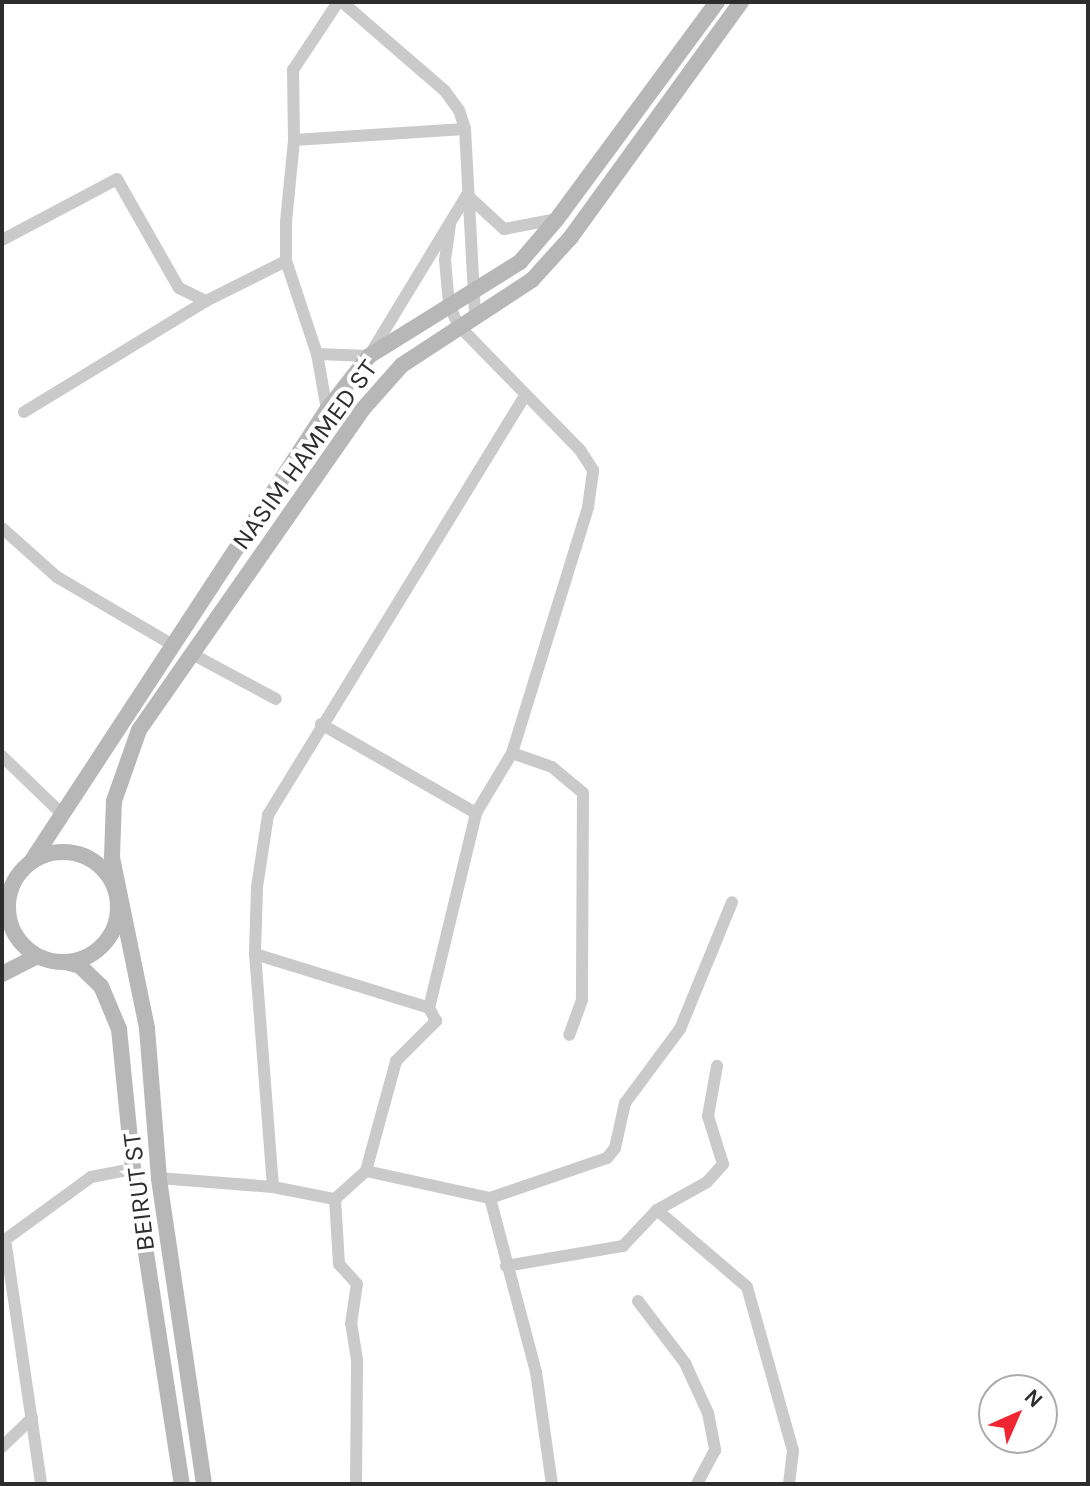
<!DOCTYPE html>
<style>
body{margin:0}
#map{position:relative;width:1090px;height:1486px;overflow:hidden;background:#fff;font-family:Karla,sans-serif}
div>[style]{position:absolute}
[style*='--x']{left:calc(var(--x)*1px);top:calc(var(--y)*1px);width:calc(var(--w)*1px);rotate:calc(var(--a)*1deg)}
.minor>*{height:12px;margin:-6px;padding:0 6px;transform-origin:6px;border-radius:6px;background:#cacaca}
.secondary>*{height:16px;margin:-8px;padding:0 8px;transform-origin:8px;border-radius:8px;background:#b7b7b7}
.secondary>.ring{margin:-8px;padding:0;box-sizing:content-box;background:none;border:16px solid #b7b7b7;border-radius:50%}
span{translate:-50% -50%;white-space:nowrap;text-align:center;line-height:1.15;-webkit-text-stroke:8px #fff;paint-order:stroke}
.street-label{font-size:26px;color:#2d2d2d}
.frame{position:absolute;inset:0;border:4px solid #2d2d2d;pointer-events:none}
.north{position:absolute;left:978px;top:1374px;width:80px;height:80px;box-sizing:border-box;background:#fff;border:2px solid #ababab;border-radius:50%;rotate:45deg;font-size:22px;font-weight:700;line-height:32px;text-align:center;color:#2d2d2d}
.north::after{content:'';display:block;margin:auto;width:28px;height:36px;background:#ef2531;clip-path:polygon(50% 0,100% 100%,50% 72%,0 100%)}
</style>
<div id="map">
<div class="minor">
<div style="--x:342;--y:2;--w:136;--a:40.8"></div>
<div style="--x:445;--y:91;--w:24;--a:54"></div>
<div style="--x:459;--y:110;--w:20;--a:72"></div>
<div style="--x:465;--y:129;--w:186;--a:86.9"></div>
<div style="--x:294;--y:140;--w:171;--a:-3.7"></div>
<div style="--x:2;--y:240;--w:130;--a:-27.9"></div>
<div style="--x:117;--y:179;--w:125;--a:60.4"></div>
<div style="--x:179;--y:288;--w:30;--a:26"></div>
<div style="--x:317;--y:354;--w:52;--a:2.2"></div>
<div style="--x:369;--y:356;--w:188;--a:-58.7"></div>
<div style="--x:467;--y:195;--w:50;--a:42.6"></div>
<div style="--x:504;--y:229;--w:54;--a:-10.7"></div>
<div style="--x:327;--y:410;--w:57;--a:-100.1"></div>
<div style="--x:317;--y:354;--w:98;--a:-108.4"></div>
<div style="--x:286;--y:261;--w:39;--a:-90"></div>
<div style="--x:286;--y:222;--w:82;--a:-84.4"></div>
<div style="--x:294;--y:140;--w:70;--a:-90.8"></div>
<div style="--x:293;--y:70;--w:82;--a:-56.5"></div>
<div style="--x:24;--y:412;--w:213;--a:-31.4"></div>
<div style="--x:206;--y:301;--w:89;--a:-26.6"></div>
<div style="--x:2;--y:528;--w:74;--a:41.7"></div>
<div style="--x:57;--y:577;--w:134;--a:30.4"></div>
<div style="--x:192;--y:654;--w:95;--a:28.2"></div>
<div style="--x:321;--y:724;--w:179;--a:29.9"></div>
<div style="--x:512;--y:753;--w:42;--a:19.3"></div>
<div style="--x:552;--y:767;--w:40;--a:40"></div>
<div style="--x:583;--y:793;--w:207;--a:90.3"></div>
<div style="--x:582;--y:1000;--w:37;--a:110"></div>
<div style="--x:2;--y:756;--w:82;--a:44"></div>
<div style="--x:255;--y:954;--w:182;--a:17.2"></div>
<div style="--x:366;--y:1171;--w:127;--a:12.3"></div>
<div style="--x:490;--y:1198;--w:124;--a:-18.9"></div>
<div style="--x:607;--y:1158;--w:13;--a:-51"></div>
<div style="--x:615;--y:1148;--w:46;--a:-77.5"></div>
<div style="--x:625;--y:1103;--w:92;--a:-53.4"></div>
<div style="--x:680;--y:1029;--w:137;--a:-67.7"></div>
<div style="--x:159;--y:1178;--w:114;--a:4.5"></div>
<div style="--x:273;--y:1187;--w:63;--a:11"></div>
<div style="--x:273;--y:1187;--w:234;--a:-94.4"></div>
<div style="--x:255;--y:954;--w:67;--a:-88.3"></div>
<div style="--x:257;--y:887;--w:73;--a:-81.3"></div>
<div style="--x:268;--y:815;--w:492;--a:-58.5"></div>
<div style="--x:490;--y:1198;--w:180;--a:75.2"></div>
<div style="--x:536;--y:1372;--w:113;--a:81.9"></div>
<div style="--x:657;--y:1210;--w:57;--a:-29.2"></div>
<div style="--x:707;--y:1182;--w:24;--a:-48"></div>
<div style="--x:723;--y:1164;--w:50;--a:-107.4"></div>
<div style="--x:708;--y:1116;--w:51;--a:-79.8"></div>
<div style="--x:5;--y:1239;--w:248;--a:81.6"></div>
<div style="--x:2;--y:1242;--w:110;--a:-36.1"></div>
<div style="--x:91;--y:1177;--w:43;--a:-10.8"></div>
<div style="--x:506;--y:1266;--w:119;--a:-9.7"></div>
<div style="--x:623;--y:1246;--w:50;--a:-46.6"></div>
<div style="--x:657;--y:1210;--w:118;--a:40.5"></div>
<div style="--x:747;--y:1287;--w:170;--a:74.3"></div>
<div style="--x:793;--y:1451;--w:33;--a:97"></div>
<div style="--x:638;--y:1301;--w:78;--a:52.8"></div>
<div style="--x:685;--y:1363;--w:55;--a:65.3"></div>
<div style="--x:708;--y:1413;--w:38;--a:79"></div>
<div style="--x:715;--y:1450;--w:38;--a:118"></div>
<div style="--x:2;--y:1447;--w:42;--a:-44"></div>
<div style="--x:356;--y:1484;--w:124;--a:-89.5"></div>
<div style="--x:357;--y:1360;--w:36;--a:-99"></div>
<div style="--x:351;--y:1324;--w:40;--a:-81.5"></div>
<div style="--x:357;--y:1284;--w:27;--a:-132"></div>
<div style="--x:339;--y:1264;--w:65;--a:-93.5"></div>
<div style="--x:335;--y:1199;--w:42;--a:-42.1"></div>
<div style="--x:366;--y:1171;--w:114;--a:-74.7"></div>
<div style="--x:396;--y:1061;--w:57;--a:-45"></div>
<div style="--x:436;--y:1021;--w:15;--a:-118"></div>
<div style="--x:429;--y:1008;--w:201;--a:-76.4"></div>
<div style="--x:476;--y:813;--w:70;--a:-59"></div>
<div style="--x:512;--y:753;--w:257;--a:-72.8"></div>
<div style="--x:588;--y:507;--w:37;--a:-82"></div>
<div style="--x:593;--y:470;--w:24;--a:-123"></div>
<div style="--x:580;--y:450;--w:175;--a:-134.3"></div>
<div style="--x:458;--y:325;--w:23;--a:-113"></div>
<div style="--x:449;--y:304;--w:44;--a:-95.2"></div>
<div style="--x:445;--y:260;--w:36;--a:-82"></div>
</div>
<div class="secondary">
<div class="ring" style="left:8px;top:852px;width:94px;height:94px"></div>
<div style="--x:31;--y:862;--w:540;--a:-56.78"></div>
<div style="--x:327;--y:410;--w:68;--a:-52.1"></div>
<div style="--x:369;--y:356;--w:178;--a:-31.9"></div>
<div style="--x:520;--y:262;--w:57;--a:-49.3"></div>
<div style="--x:557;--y:219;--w:270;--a:-53.6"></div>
<div style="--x:66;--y:962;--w:15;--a:16"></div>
<div style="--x:80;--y:966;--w:29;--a:44"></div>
<div style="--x:101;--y:986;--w:47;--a:67.3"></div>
<div style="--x:119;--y:1029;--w:141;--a:84.3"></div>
<div style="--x:133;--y:1169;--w:319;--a:81.2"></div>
<div style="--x:2;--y:974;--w:39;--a:-27"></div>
<div style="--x:204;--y:1484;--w:309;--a:-98.4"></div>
<div style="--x:159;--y:1178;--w:150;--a:-94.6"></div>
<div style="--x:147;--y:1028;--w:175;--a:-101.6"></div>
<div style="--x:112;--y:857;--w:56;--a:-88"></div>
<div style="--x:114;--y:801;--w:75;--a:-70.6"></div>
<div style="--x:139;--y:730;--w:390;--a:-55.1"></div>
<div style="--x:362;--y:410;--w:60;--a:-48.4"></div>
<div style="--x:402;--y:365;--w:155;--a:-33.2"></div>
<div style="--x:532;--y:280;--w:58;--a:-47.8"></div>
<div style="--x:571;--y:237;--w:290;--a:-54.1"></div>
</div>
<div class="street-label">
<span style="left:305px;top:455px;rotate:-54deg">NASIM HAMMED ST</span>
<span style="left:139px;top:1192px;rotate:-97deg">BEIRUT ST</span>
</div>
<div class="frame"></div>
<div class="north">N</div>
</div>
